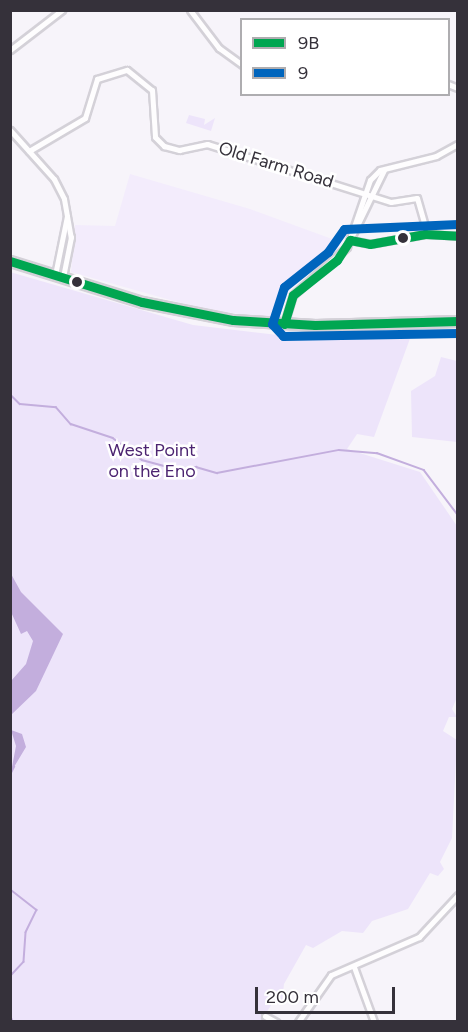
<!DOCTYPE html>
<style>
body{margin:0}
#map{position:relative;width:468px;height:1032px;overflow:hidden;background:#f7f4fa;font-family:Figtree,sans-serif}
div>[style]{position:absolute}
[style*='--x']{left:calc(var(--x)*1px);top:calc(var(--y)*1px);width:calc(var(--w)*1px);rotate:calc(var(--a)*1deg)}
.built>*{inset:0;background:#f3ecfc}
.green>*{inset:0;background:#ede4fa}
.water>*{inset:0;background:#c3aedd}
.stream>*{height:1.5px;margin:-0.75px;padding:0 0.75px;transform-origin:0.75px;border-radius:0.75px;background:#c3aedd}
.roads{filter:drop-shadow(2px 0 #d4d1d8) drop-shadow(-2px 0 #d4d1d8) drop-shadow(0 2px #d4d1d8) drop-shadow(0 -2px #d4d1d8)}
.street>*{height:5px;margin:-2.5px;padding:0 2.5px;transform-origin:2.5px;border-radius:2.5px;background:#fefdfe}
.highway>*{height:9px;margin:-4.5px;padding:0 4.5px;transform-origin:4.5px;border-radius:4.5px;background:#dcd6e2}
.bus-1>*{height:9px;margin:-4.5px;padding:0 4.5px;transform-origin:4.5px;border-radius:4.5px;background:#00a651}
.bus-2>*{height:9px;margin:-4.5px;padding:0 4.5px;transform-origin:4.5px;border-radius:4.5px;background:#0065bd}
.dots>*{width:16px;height:16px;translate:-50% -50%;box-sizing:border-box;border:3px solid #fff;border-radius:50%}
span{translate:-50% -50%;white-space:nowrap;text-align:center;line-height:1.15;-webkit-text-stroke:5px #fff;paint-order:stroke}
.street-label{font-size:18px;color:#35313a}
.park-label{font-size:18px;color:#4c2471}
.frame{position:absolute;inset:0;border:12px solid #35313a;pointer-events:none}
.legend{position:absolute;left:240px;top:18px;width:210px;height:78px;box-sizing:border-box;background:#fff;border:2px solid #aeadb0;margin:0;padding:8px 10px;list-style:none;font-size:18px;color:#35313a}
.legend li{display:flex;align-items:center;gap:12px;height:30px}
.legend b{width:30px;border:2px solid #aeadb0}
.scale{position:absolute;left:255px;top:987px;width:140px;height:27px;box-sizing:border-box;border:3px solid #35313a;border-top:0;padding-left:8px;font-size:18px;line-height:21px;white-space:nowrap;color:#35313a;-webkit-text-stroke:4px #fff;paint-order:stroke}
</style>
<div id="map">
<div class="built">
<div style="clip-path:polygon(130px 174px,250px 209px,343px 243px,286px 293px,273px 319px,199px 308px,71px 272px,75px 225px,115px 226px)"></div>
</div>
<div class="green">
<div style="clip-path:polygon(189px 115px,205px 119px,204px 125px,215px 118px,211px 131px,186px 123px)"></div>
<div style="clip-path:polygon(10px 272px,193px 325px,295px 337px,412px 333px,374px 437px,357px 434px,347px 449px,420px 472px,457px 526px,458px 695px,452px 709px,457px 717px,449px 717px,443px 731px,457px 740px,452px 838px,440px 862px,444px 869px,438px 876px,430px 873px,408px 909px,372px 921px,363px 933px,342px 931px,313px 948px,306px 945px,284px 984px,282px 1001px,275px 999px,261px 1021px,11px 1021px)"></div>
<div style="clip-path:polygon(441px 357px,457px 361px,457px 442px,412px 437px,411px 391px,435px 376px)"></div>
</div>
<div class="water">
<div style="clip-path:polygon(10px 572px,21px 592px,63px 634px,36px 691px,11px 715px,11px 681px,26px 664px,33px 641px,27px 631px,21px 634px,11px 612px)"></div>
<div style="clip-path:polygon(11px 730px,22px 734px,26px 747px,11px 772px,16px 746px)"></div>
</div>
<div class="stream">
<div style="--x:10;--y:394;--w:14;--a:45"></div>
<div style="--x:20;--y:404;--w:36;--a:5"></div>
<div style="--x:56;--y:407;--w:23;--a:49"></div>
<div style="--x:71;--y:424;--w:44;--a:18.4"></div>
<div style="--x:113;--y:438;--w:36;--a:37"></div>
<div style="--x:142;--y:460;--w:42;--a:15"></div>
<div style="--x:183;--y:471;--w:14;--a:-17"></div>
<div style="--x:196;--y:467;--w:22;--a:16"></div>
<div style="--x:217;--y:473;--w:124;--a:-10.7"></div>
<div style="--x:339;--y:450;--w:38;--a:5"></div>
<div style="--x:377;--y:453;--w:50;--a:19.9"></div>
<div style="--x:424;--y:470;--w:56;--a:52.9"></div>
<div style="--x:10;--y:775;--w:9;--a:-63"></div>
<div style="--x:10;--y:889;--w:34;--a:38"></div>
<div style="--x:37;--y:910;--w:25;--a:116"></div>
<div style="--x:26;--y:933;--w:29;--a:94"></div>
<div style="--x:24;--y:962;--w:21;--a:133"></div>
<div style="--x:10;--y:1014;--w:9;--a:69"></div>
</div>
<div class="roads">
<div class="street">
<div style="--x:190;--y:10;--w:48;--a:52.7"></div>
<div style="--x:219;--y:48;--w:29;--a:36"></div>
<div style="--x:10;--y:50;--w:66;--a:-37.6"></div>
<div style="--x:448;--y:84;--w:11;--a:22"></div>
<div style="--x:10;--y:130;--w:66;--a:48.1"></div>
<div style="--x:54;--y:179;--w:22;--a:63"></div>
<div style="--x:64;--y:199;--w:39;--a:80"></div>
<div style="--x:71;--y:237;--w:41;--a:101.3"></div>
<div style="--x:29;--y:151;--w:65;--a:-30.5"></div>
<div style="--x:85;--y:118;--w:41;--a:-72.9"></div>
<div style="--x:97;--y:79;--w:31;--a:-17"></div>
<div style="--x:127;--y:70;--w:32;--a:39"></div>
<div style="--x:152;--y:90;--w:47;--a:86.3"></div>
<div style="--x:155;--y:137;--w:13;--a:45"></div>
<div style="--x:164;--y:146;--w:16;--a:15"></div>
<div style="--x:179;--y:150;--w:29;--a:-12"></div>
<div style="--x:207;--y:144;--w:193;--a:17.5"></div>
<div style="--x:391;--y:202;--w:26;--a:-9"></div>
<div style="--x:417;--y:198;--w:37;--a:74"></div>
<div style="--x:350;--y:240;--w:20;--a:11"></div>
<div style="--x:370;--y:244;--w:56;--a:-10.3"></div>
<div style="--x:425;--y:234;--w:33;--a:3"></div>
<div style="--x:350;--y:240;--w:78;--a:-64.1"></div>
<div style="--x:55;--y:275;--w:60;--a:-78.5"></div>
<div style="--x:284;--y:324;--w:30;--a:-73"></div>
<div style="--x:293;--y:295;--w:72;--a:-41.6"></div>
<div style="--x:347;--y:247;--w:71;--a:-71.1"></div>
<div style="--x:370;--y:180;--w:14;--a:-45"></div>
<div style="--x:380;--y:170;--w:58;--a:-14"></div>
<div style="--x:436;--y:156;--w:25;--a:-29"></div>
<div style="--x:354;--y:967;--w:59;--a:70"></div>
<div style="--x:265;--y:1016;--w:13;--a:29"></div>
<div style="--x:298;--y:1022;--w:57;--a:-54.9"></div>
<div style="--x:331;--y:975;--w:96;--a:-23.4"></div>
<div style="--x:419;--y:937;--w:57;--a:-47.1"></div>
</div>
<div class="highway">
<div style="--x:10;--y:261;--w:138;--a:17.3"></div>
<div style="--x:142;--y:302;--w:93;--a:11.2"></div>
<div style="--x:233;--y:320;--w:82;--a:3.5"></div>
<div style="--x:315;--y:325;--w:143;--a:-1.6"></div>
</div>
</div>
<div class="bus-1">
<div style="--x:10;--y:261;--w:138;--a:17.3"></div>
<div style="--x:142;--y:302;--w:93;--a:11.2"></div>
<div style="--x:233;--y:320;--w:82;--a:3.5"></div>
<div style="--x:315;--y:325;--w:143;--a:-1.6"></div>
<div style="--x:284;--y:324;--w:30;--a:-73"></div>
<div style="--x:293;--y:295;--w:56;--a:-38.5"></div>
<div style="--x:337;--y:260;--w:24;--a:-57"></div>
<div style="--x:350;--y:240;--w:20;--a:11"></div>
<div style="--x:370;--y:244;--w:56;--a:-10.3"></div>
<div style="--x:425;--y:234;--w:33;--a:3"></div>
</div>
<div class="bus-2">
<div style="--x:458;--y:224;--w:114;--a:177.5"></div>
<div style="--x:344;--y:229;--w:28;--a:125"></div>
<div style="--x:328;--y:252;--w:56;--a:141.5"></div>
<div style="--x:284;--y:287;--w:39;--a:108"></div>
<div style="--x:272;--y:324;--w:16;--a:47"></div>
<div style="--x:283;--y:336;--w:175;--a:-1"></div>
</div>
<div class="dots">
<div style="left:403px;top:238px;background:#35313a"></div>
<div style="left:77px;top:282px;background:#35313a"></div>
</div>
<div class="street-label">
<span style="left:276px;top:165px;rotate:17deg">Old Farm Road</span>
</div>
<div class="park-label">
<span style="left:152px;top:461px">West Point<br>on the Eno</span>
</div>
<div class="frame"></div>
<ul class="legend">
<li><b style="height:8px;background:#00a651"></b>9B</li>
<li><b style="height:8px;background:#0065bd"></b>9</li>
</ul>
<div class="scale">200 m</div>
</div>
